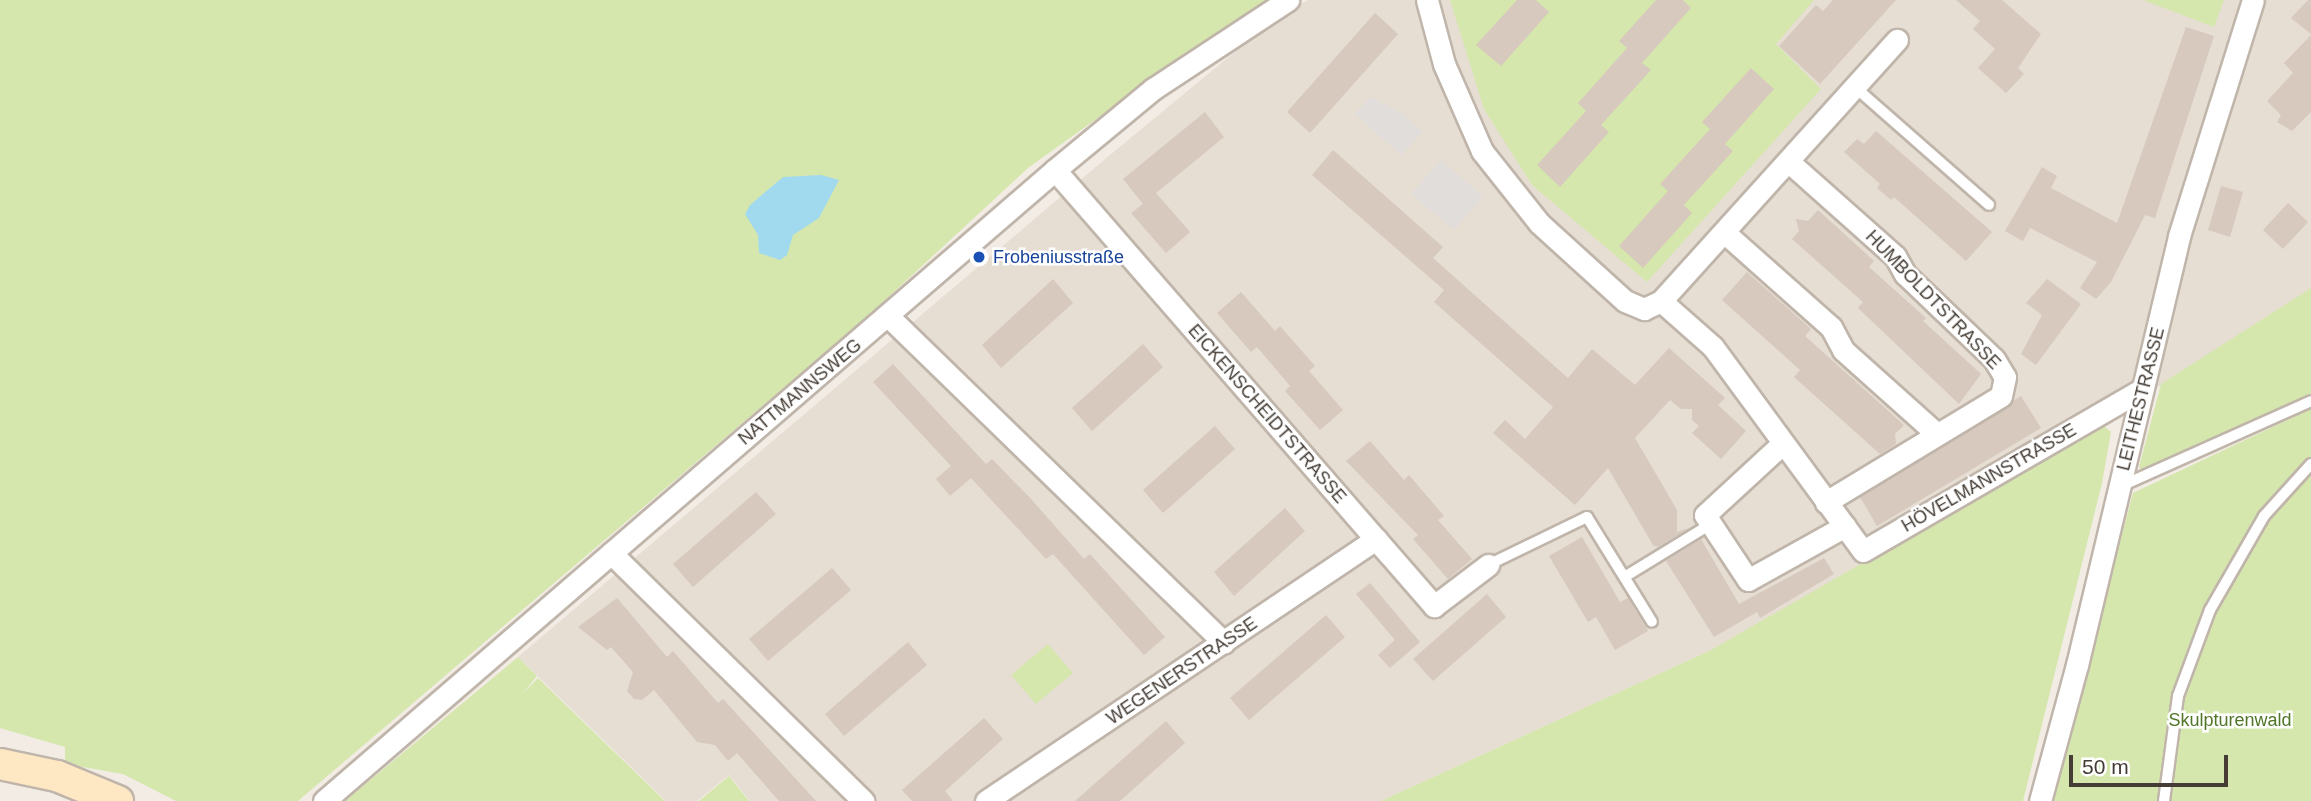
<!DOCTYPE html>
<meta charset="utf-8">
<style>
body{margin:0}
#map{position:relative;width:2311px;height:801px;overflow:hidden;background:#f2ece5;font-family:Arial,sans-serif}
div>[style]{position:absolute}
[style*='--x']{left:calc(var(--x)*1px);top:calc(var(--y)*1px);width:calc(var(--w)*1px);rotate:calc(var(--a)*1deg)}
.residential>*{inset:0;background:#e6ddd3}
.green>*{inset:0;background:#d5e7ad}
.parking>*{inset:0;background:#e0ddda}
.water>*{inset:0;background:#a1daef}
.building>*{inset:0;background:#d7c9bd}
.roads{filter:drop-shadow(2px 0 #c0b5aa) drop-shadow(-2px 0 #c0b5aa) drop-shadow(0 2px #c0b5aa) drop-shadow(0 -2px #c0b5aa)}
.lane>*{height:10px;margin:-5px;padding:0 5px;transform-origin:5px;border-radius:5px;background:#fff}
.street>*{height:21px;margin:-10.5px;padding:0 10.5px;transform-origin:10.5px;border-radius:10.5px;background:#fff}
.secondary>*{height:30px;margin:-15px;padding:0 15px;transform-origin:15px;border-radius:15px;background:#fee7c3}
.dots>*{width:19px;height:19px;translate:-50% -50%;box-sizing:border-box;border:4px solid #fff;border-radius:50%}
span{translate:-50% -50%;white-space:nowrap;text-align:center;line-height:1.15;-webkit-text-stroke:5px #fff;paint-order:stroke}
.transit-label{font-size:18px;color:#164399}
.left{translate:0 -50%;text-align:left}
.street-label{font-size:18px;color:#443c35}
.park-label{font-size:18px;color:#517529}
.scale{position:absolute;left:2069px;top:755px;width:159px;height:32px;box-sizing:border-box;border:4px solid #443c35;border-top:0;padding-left:9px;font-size:21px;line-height:24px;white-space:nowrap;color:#443c35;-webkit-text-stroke:5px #fff;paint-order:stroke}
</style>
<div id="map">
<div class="residential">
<div style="clip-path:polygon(1308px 0,2311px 0,2311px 288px,2024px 474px,1709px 651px,1381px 801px,750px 801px,729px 775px,697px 801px,666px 801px,518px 657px,1110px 155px,1276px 18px)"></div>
</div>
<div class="green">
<div style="clip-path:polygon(0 0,1274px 0,1201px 44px,1028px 168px,868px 316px,298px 801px,176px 801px,123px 774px,65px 764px,65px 747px,0 728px)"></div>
<div style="clip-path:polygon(1450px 0,1814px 0,1776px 44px,1821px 89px,1647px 282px,1532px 185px,1484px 109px)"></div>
<div style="clip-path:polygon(2143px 0,2224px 0,2214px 27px)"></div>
<div style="clip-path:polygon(2311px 288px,2311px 397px,2147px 475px,2139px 467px,2161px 384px)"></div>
<div style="clip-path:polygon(2311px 409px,2311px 801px,2051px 801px,2133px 493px)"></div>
<div style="clip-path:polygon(2103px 425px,2111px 432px,2102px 483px,2023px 801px,1381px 801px,1709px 651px)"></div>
<div style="clip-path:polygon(1048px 644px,1073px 673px,1036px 704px,1011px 675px)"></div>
<div style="clip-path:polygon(518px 657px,537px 676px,523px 693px,538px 678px,665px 801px,345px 801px)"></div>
<div style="clip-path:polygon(729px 776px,749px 801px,699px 801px)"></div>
</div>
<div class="parking">
<div style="clip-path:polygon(1370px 97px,1400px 112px,1423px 132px,1401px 155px,1355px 114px)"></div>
<div style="clip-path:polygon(1441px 160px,1483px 196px,1454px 230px,1411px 194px)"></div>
</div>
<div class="water">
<div style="clip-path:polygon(821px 175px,839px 180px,819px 218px,793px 235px,787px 255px,780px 260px,759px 253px,758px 235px,745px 214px,750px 205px,783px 177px)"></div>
</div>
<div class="building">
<div style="clip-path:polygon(1517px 0,1536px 0,1549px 12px,1501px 66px,1476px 45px)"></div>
<div style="clip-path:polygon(1656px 0,1683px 0,1691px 8px,1642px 63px,1651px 70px,1601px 125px,1609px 132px,1560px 187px,1537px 165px,1586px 111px,1578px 103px,1627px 48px,1619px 41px)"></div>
<div style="clip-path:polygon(1833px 0,1896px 0,1820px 84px,1779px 46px,1816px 5px,1823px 11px)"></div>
<div style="clip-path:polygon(1956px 0,2002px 0,2041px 34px,2018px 68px,2024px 74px,2006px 93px,1978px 68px,1995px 49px,1973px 29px,1980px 21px)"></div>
<div style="clip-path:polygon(2308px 0,2311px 0,2311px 34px,2291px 18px)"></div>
<div style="clip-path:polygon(1375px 13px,1398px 34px,1310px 133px,1287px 112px)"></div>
<div style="clip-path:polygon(2186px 27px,2214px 36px,2155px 218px,2145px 215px,2111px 282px,2096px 299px,2080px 288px,2097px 262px,2030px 228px,2023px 241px,2005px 231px,2042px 167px,2057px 176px,2051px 188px,2117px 223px)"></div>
<div style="clip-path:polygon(2311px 35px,2311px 112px,2292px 131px,2277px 122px,2281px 115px,2267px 101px,2293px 73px,2284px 63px)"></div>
<div style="clip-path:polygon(1751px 68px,1774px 89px,1725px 144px,1733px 151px,1684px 205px,1692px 213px,1643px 268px,1619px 246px,1668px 191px,1660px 184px,1710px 129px,1702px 122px)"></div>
<div style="clip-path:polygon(1205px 112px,1224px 137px,1156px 193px,1190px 232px,1166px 253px,1131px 213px,1143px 204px,1123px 179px)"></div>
<div style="clip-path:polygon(1876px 131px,1992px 232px,1966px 261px,1894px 197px,1891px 200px,1877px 188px,1880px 184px,1844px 152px,1857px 139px,1864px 144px)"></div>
<div style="clip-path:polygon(1333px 150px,1443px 247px,1433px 258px,1568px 378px,1592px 349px,1635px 385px,1669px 348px,1725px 398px,1718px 405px,1746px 431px,1721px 459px,1692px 433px,1699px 426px,1692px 420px,1692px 409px,1681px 409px,1670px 400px,1635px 438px,1677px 510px,1677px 532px,1689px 528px,1658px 547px,1653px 545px,1608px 468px,1575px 505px,1493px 433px,1505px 420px,1525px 439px,1553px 407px,1434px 302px,1444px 290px,1312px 175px)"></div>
<div style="clip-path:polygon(2221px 186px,2243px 192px,2230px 237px,2208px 230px)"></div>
<div style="clip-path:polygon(2288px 203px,2308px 222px,2283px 249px,2263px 230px)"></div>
<div style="clip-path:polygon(1818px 210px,1874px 261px,1869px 267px,1926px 318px,1923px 321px,1981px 374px,1959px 404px,1858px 308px,1863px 302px,1792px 239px,1799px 231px,1796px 219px,1808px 221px)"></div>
<div style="clip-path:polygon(1747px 272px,1811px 329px,1805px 336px,1904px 425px,1895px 434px,1896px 444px,1880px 454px,1794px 377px,1800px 370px,1722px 300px)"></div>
<div style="clip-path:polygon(1053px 279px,1073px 303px,1001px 368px,982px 345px)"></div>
<div style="clip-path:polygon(2047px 279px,2081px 304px,2036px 365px,2021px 354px,2042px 315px,2026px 303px)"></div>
<div style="clip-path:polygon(1241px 292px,1275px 331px,1280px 326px,1315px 366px,1309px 371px,1343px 410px,1320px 430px,1285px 391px,1290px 386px,1257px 347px,1251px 352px,1217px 313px)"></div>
<div style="clip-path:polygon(1143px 344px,1163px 367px,1092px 431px,1072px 408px)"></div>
<div style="clip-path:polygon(893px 364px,986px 464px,992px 459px,1031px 499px,1084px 559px,1090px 554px,1165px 637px,1144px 655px,1053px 554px,1046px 559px,971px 478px,950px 496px,936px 479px,951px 466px,873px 382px)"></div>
<div style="clip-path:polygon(2021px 396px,2041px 428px,1877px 526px,1860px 497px)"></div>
<div style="clip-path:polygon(1215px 426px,1235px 449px,1163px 513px,1143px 490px)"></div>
<div style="clip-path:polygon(1370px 441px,1404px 480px,1409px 475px,1444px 516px,1438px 520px,1472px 559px,1448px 579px,1413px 539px,1418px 535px,1346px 461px)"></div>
<div style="clip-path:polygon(756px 492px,776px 514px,693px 587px,673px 564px)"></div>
<div style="clip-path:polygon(1285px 508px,1305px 531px,1234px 596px,1214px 572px)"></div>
<div style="clip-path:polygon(1582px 537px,1620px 602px,1628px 598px,1648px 631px,1615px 650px,1596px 617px,1588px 622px,1549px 556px)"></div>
<div style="clip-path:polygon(1701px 539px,1739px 604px,1824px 558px,1834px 574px,1760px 618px,1757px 612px,1714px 637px,1666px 561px)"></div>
<div style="clip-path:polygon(832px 568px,851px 590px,768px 661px,749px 639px)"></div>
<div style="clip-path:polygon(1370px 583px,1420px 642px,1390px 668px,1378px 655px,1395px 640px,1356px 594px)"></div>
<div style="clip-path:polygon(1487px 594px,1506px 617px,1433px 681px,1413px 659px)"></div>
<div style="clip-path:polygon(617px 598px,667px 657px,673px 651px,718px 703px,723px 699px,816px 801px,779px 801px,737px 753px,728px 761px,715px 745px,697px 742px,654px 690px,642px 700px,634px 699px,627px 691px,633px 672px,611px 647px,607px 650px,578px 627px)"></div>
<div style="clip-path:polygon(1326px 615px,1345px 637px,1249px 720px,1230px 698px)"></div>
<div style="clip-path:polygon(908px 642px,927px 665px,844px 736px,825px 714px)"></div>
<div style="clip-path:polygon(984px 718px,1003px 739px,945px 791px,953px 801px,912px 801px,902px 790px)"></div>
<div style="clip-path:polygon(1166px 721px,1185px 743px,1120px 801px,1075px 801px)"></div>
</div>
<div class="roads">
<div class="lane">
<div style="--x:1856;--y:88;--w:177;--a:41.3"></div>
<div style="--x:2119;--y:487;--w:210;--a:-24.1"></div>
<div style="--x:1488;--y:565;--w:110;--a:-25.9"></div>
<div style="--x:1587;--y:517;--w:123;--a:58.2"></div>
<div style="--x:1626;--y:576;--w:100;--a:-31.5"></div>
<div style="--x:2164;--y:801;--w:106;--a:-82.4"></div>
<div style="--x:2178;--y:696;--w:92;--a:-69.6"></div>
<div style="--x:2210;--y:610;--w:108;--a:-60.1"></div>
<div style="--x:2264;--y:516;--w:70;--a:-47.9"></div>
</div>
<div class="street">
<div style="--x:1427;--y:0;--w:66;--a:75.1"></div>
<div style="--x:1444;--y:64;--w:95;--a:66.4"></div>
<div style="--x:1482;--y:151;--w:92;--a:51.6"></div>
<div style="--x:1539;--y:223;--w:116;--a:42.2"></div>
<div style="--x:1625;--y:301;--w:21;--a:23"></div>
<div style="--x:1644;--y:309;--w:19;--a:-25"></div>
<div style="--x:1661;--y:301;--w:352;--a:-47.9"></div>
<div style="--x:1789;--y:162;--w:142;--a:41.6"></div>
<div style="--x:1895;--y:256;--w:21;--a:61"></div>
<div style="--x:1905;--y:274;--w:123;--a:43.7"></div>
<div style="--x:1994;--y:359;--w:21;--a:59"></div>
<div style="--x:2005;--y:377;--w:19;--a:102"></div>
<div style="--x:2001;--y:396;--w:205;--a:148.8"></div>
<div style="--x:1055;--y:170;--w:578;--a:49"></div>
<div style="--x:1434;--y:606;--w:68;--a:-37.2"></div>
<div style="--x:1725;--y:233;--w:142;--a:41.6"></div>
<div style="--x:1831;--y:327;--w:26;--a:62"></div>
<div style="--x:1843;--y:350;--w:126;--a:41.8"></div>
<div style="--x:1661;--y:301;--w:69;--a:41.5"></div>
<div style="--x:1713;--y:347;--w:253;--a:53.7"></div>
<div style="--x:1863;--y:551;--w:323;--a:-30.1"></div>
<div style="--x:889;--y:317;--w:467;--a:44.2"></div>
<div style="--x:1783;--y:443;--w:106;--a:137.3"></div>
<div style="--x:1705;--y:515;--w:78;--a:56.5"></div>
<div style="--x:1748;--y:580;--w:111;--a:-29.1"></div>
<div style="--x:611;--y:553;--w:354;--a:44.5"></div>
<div style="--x:324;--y:801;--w:966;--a:-40.8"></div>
<div style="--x:1055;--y:170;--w:127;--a:-39.6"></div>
<div style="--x:1153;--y:89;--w:162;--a:-33.4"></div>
<div style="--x:986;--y:801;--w:470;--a:-33.9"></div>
<div style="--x:2040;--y:801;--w:141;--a:-74.8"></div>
<div style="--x:2077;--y:665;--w:441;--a:-76.6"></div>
<div style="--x:2179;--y:236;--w:247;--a:-72.6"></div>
</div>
<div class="secondary">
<div style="--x:0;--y:764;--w:58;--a:11.9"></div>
<div style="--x:57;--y:776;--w:66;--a:22.3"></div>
</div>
</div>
<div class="dots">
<div style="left:979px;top:257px;background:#1a4fb4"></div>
</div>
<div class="transit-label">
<span class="left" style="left:993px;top:257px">Frobeniusstraße</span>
</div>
<div class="street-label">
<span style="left:1933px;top:300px;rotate:46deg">HUMBOLDTSTRASSE</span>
<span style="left:800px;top:392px;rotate:-40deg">NATTMANNSWEG</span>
<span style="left:2141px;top:399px;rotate:-76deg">LEITHESTRASSE</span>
<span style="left:1267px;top:414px;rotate:49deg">EICKENSCHEIDTSTRASSE</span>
<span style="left:1989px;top:478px;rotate:-30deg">HÖVELMANNSTRASSE</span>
<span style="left:1182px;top:671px;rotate:-34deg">WEGENERSTRASSE</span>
</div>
<div class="park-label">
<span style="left:2230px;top:720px">Skulpturenwald</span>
</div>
<div class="scale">50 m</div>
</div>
